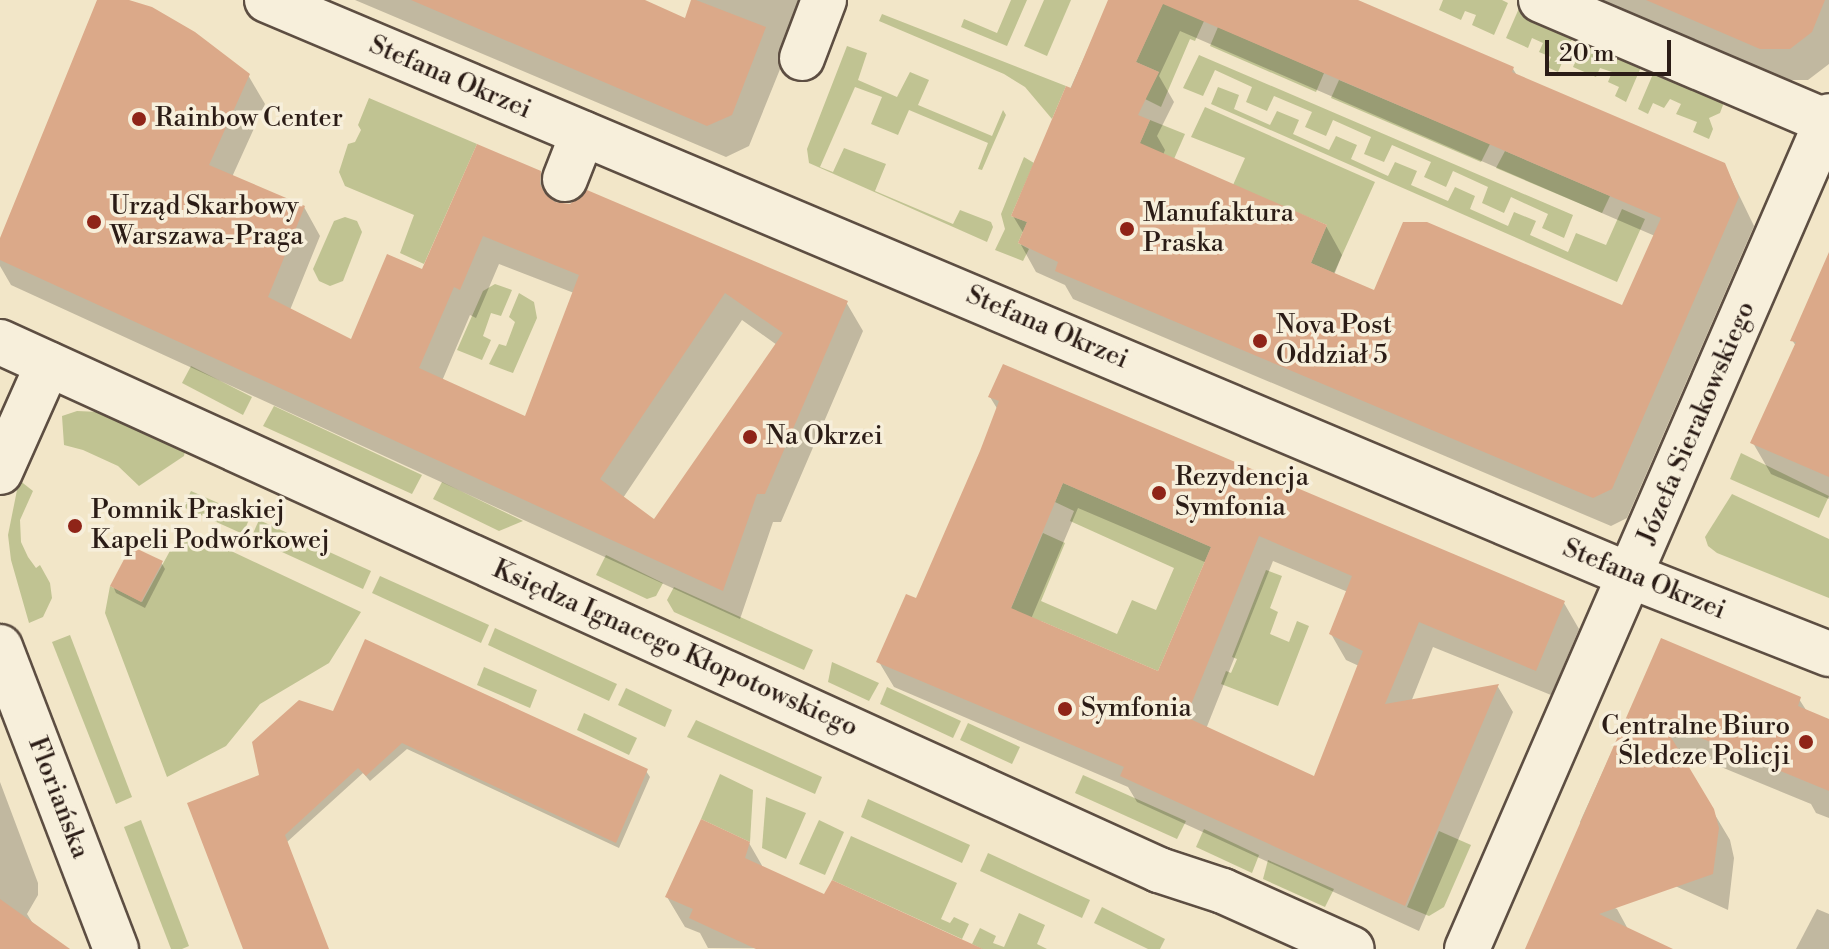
<!DOCTYPE html>
<meta charset="utf-8">
<style>
body{margin:0}
#map{position:relative;width:1829px;height:949px;overflow:hidden;background:#f2e6c8;font-family:"Libre Bodoni",serif}
div>[style]{position:absolute}
[style*='--x']{left:calc(var(--x)*1px);top:calc(var(--y)*1px);width:calc(var(--w)*1px);rotate:calc(var(--a)*1deg)}
.green>*{inset:0;background:#c0c392}
.shadow>*{inset:0;background:#0003}
.building>*{inset:0;background:#dba989}
.roads{filter:drop-shadow(2px 0 #5d4e42) drop-shadow(-2px 0 #5d4e42) drop-shadow(0 2px #5d4e42) drop-shadow(0 -2px #5d4e42)}
.minor>*{height:44px;margin:-22px;padding:0 22px;transform-origin:22px;border-radius:22px;background:#f7efdb}
.dots>*{width:22px;height:22px;translate:-50% -50%;box-sizing:border-box;border:4px solid #f7efdb;border-radius:50%}
span{translate:-50% -50%;white-space:nowrap;text-align:center;line-height:1.15;-webkit-text-stroke:7px #f7efdb;paint-order:stroke}
.street-label{font-size:26px;color:#2b1c16}
.poi-label{font-size:26px;color:#2b1c16}
.left{translate:0 -50%;text-align:left}
.right{translate:-100% -50%;text-align:right}
.scale{position:absolute;left:1545px;top:40px;width:126px;height:36px;box-sizing:border-box;border:4px solid #2b1c16;border-top:0;padding-left:10px;font-size:24px;line-height:28px;white-space:nowrap;color:#2b1c16;-webkit-text-stroke:6px #f7efdb;paint-order:stroke}
</style>
<div id="map">
<div class="green">
<div style="clip-path:polygon(1011px 0,1027px 0,1007px 46px,961px 27px,964px 19px,997px 33px)"></div>
<div style="clip-path:polygon(1044px 0,1071px 0,1047px 56px,1024px 46px)"></div>
<div style="clip-path:polygon(1443px 0,1502px 0,1508px 3px,1494px 35px,1472px 25px,1476px 15px,1465px 11px,1461px 20px,1439px 10px)"></div>
<div style="clip-path:polygon(1163px 3px,1204px 21px,1195px 41px,1190px 39px,1161px 107px,1145px 99px,1159px 72px,1136px 62px)"></div>
<div style="clip-path:polygon(1520px 6px,1576px 30px,1558px 72px,1547px 67px,1551px 57px,1539px 52px,1543px 43px,1532px 38px,1528px 48px,1506px 38px)"></div>
<div style="clip-path:polygon(882px 14px,1066px 86px,1052px 119px,1025px 87px,1004px 74px,879px 21px)"></div>
<div style="clip-path:polygon(1218px 27px,1324px 73px,1316px 92px,1210px 46px)"></div>
<div style="clip-path:polygon(1587px 35px,1644px 60px,1626px 102px,1615px 96px,1619px 87px,1608px 82px,1612px 72px,1600px 68px,1596px 77px,1573px 67px)"></div>
<div style="clip-path:polygon(847px 46px,867px 53px,858px 80px,897px 97px,910px 72px,929px 80px,918px 105px,992px 136px,1003px 110px,1006px 115px,982px 170px,978px 169px,988px 143px,909px 110px,898px 135px,871px 124px,882px 97px,855px 87px,820px 167px,833px 172px,844px 148px,886px 164px,875px 191px,953px 224px,960px 210px,991px 222px,993px 227px,987px 242px,809px 163px,807px 149px)"></div>
<div style="clip-path:polygon(1199px 55px,1573px 215px,1564px 238px,1542px 228px,1548px 214px,1511px 197px,1504px 213px,1482px 203px,1488px 187px,1453px 171px,1446px 187px,1424px 177px,1431px 162px,1392px 145px,1384px 162px,1364px 154px,1371px 137px,1333px 120px,1326px 136px,1305px 127px,1312px 112px,1274px 96px,1267px 111px,1246px 102px,1252px 87px,1215px 70px,1203px 96px,1183px 88px)"></div>
<div style="clip-path:polygon(1656px 67px,1726px 97px,1720px 113px,1709px 118px,1713px 129px,1709px 139px,1693px 132px,1697px 122px,1676px 114px,1681px 104px,1670px 99px,1664px 108px,1653px 103px,1648px 114px,1638px 109px)"></div>
<div style="clip-path:polygon(1339px 80px,1490px 144px,1481px 162px,1331px 98px)"></div>
<div style="clip-path:polygon(1218px 87px,1239px 95px,1234px 109px,1270px 125px,1277px 111px,1299px 120px,1293px 134px,1329px 150px,1336px 136px,1357px 145px,1351px 159px,1388px 176px,1395px 162px,1417px 171px,1411px 185px,1448px 201px,1455px 187px,1475px 196px,1470px 209px,1508px 226px,1514px 212px,1536px 221px,1530px 235px,1568px 252px,1576px 233px,1606px 245px,1622px 209px,1645px 219px,1617px 282px,1211px 104px)"></div>
<div style="clip-path:polygon(369px 98px,477px 144px,424px 264px,400px 253px,414px 215px,345px 186px,339px 172px,348px 144px,355px 142px,361px 130px,358px 125px)"></div>
<div style="clip-path:polygon(1205px 107px,1375px 182px,1334px 273px,1311px 263px,1327px 225px,1255px 195px,1229px 194px,1245px 158px,1191px 137px)"></div>
<div style="clip-path:polygon(1150px 120px,1185px 134px,1174px 159px,1122px 184px)"></div>
<div style="clip-path:polygon(1505px 151px,1610px 196px,1602px 213px,1496px 168px)"></div>
<div style="clip-path:polygon(1024px 157px,1034px 163px,1011px 216px,1027px 222px,1018px 243px,1029px 249px,1023px 261px,995px 250px,1005px 229px,1001px 214px)"></div>
<div style="clip-path:polygon(345px 217px,357px 221px,362px 232px,343px 281px,330px 286px,319px 281px,313px 269px,334px 221px)"></div>
<div style="clip-path:polygon(495px 284px,512px 290px,501px 316px,491px 313px,483px 336px,491px 340px,482px 360px,457px 350px,483px 291px)"></div>
<div style="clip-path:polygon(519px 293px,534px 302px,537px 318px,513px 373px,489px 364px,499px 344px,506px 346px,515px 322px,509px 317px)"></div>
<div style="clip-path:polygon(191px 366px,252px 397px,243px 415px,182px 383px)"></div>
<div style="clip-path:polygon(274px 406px,422px 475px,412px 494px,263px 426px)"></div>
<div style="clip-path:polygon(77px 411px,100px 412px,185px 451px,184px 456px,139px 486px,118px 466px,83px 450px,64px 445px,62px 416px)"></div>
<div style="clip-path:polygon(1741px 453px,1829px 496px,1819px 518px,1730px 479px)"></div>
<div style="clip-path:polygon(19px 480px,33px 491px,20px 520px,21px 542px,28px 557px,36px 568px,40px 565px,50px 583px,52px 598px,43px 617px,29px 623px,11px 560px,8px 535px)"></div>
<div style="clip-path:polygon(442px 482px,523px 521px,499px 531px,433px 499px)"></div>
<div style="clip-path:polygon(1063px 483px,1211px 547px,1158px 671px,1041px 621px,1007px 618px,1043px 533px,1065px 543px,1041px 601px,1117px 634px,1132px 600px,1156px 610px,1174px 568px,1070px 521px,1074px 511px,1055px 502px)"></div>
<div style="clip-path:polygon(191px 491px,250px 517px,243px 534px,183px 507px)"></div>
<div style="clip-path:polygon(1732px 494px,1829px 539px,1829px 598px,1717px 553px,1708px 546px,1705px 537px)"></div>
<div style="clip-path:polygon(259px 520px,371px 571px,363px 589px,251px 538px)"></div>
<div style="clip-path:polygon(193px 533px,361px 612px,329px 663px,260px 704px,226px 746px,167px 777px,105px 613px,110px 586px,142px 602px,171px 549px,176px 551px,184px 539px,187px 541px)"></div>
<div style="clip-path:polygon(606px 555px,663px 583px,656px 596px,647px 599px,596px 575px)"></div>
<div style="clip-path:polygon(1266px 570px,1282px 576px,1270px 608px,1278px 612px,1270px 634px,1289px 642px,1297px 621px,1309px 626px,1278px 706px,1221px 684px,1226px 671px,1231px 673px,1237px 659px,1232px 657px)"></div>
<div style="clip-path:polygon(380px 576px,489px 625px,481px 643px,372px 593px)"></div>
<div style="clip-path:polygon(674px 587px,813px 650px,804px 670px,674px 612px,667px 600px)"></div>
<div style="clip-path:polygon(495px 628px,617px 684px,609px 701px,488px 645px)"></div>
<div style="clip-path:polygon(70px 635px,132px 797px,116px 804px,52px 642px)"></div>
<div style="clip-path:polygon(832px 662px,879px 683px,869px 701px,828px 682px)"></div>
<div style="clip-path:polygon(484px 667px,537px 690px,530px 708px,477px 685px)"></div>
<div style="clip-path:polygon(887px 687px,961px 721px,953px 738px,880px 704px)"></div>
<div style="clip-path:polygon(626px 688px,672px 710px,665px 727px,618px 705px)"></div>
<div style="clip-path:polygon(584px 713px,637px 738px,629px 755px,577px 730px)"></div>
<div style="clip-path:polygon(696px 720px,822px 777px,815px 794px,687px 737px)"></div>
<div style="clip-path:polygon(968px 723px,1020px 747px,1012px 764px,960px 740px)"></div>
<div style="clip-path:polygon(720px 774px,753px 790px,750px 842px,701px 819px)"></div>
<div style="clip-path:polygon(1083px 775px,1186px 821px,1177px 839px,1075px 793px)"></div>
<div style="clip-path:polygon(766px 797px,806px 813px,786px 859px,762px 848px)"></div>
<div style="clip-path:polygon(868px 799px,970px 845px,962px 863px,861px 817px)"></div>
<div style="clip-path:polygon(141px 820px,189px 946px,182px 949px,171px 949px,124px 827px)"></div>
<div style="clip-path:polygon(819px 820px,844px 832px,825px 875px,799px 864px)"></div>
<div style="clip-path:polygon(1204px 829px,1259px 855px,1252px 873px,1196px 847px)"></div>
<div style="clip-path:polygon(1439px 831px,1471px 845px,1444px 907px,1429px 916px,1407px 907px)"></div>
<div style="clip-path:polygon(851px 836px,957px 883px,941px 919px,950px 923px,954px 917px,969px 924px,962px 939px,832px 880px)"></div>
<div style="clip-path:polygon(988px 853px,1090px 900px,1082px 918px,980px 871px)"></div>
<div style="clip-path:polygon(1268px 860px,1334px 889px,1325px 907px,1263px 879px)"></div>
<div style="clip-path:polygon(1102px 907px,1165px 939px,1160px 949px,1148px 949px,1094px 923px)"></div>
<div style="clip-path:polygon(1019px 913px,1045px 925px,1037px 944px,1047px 949px,982px 949px,972px 944px,980px 928px,996px 936px,993px 943px,1004px 947px)"></div>
</div>
<div class="shadow">
<div style="clip-path:polygon(evenodd,104px 0,117px 0,248px 75px,265px 104px,232px 177px,304px 207px,320px 236px,290px 310px,352px 341px,423px 272px,540px 173px,557px 204px,570px 206px,846px 302px,863px 331px,781px 522px,773px 522px,740px 619px,11px 285px,0 266px,0 243px,104px 0,499px 264px,574px 293px,526px 418px,442px 381px,470px 315px,476px 318px,499px 264px,104px 0,742px 320px,777px 345px,654px 522px,623px 498px,742px 320px)"></div>
<div style="clip-path:polygon(355px 0,640px 0,686px 21px,695px 0,808px 0,749px 146px,726px 157px)"></div>
<div style="clip-path:polygon(evenodd,1110px 0,1353px 0,1513px 69px,1518px 77px,1724px 164px,1754px 226px,1627px 518px,1611px 526px,1073px 299px,1065px 285px,1036px 272px,1020px 243px,1024px 234px,1013px 216px,1110px 0,1180px 31px,1655px 236px,1623px 308px,1375px 292px,1334px 275px,1342px 255px,1326px 226px,1163px 155px,1165px 150px,1157px 136px,1174px 102px,1159px 76px,1180px 31px)"></div>
<div style="clip-path:polygon(1598px 0,1829px 0,1829px 64px,1808px 80px,1780px 80px)"></div>
<div style="clip-path:polygon(1829px 255px,1829px 499px,1771px 474px,1753px 443px,1796px 346px,1792px 340px)"></div>
<div style="clip-path:polygon(evenodd,990px 397px,1564px 603px,1579px 629px,1551px 695px,1433px 647px,1411px 702px,1498px 687px,1513px 712px,1419px 931px,1137px 802px,1128px 787px,894px 687px,879px 662px,917px 601px,998px 410px,990px 397px,1078px 508px,1207px 563px,1159px 674px,1031px 619px,1078px 508px,990px 397px,1273px 561px,1348px 592px,1331px 634px,1346px 660px,1359px 666px,1315px 779px,1206px 729px,1273px 561px)"></div>
<div style="clip-path:polygon(161px 562px,165px 569px,145px 608px,116px 593px,113px 586px)"></div>
<div style="clip-path:polygon(1662px 641px,1799px 699px,1808px 713px,1829px 722px,1829px 818px,1816px 813px,1811px 804px,1675px 748px,1730px 840px,1734px 858px,1728px 910px,1596px 850px,1580px 822px)"></div>
<div style="clip-path:polygon(334px 714px,646px 771px,650px 777px,619px 848px,407px 749px,370px 781px,363px 773px,287px 842px,328px 949px,246px 949px,262px 777px)"></div>
<div style="clip-path:polygon(0 782px,38px 883px,38px 895px,27px 914px,49px 949px,0 949px)"></div>
<div style="clip-path:polygon(749px 843px,764px 869px,825px 896px,978px 949px,708px 948px,700px 933px,685px 927px,667px 897px)"></div>
<div style="clip-path:polygon(1557px 881px,1617px 909px,1629px 931px,1669px 949px,1527px 949px)"></div>
<div style="clip-path:polygon(1817px 909px,1829px 914px,1829px 949px,1796px 949px)"></div>
</div>
<div class="building">
<div style="clip-path:polygon(evenodd,97px 0,129px 0,152px 7px,195px 32px,250px 74px,209px 165px,305px 206px,268px 297px,351px 339px,387px 254px,422px 269px,477px 144px,541px 171px,540px 184px,545px 194px,555px 202px,570px 204px,587px 190px,848px 301px,765px 494px,757px 494px,723px 591px,0 260px,0 238px,97px 0,483px 236px,579px 275px,525px 416px,419px 368px,454px 287px,460px 290px,483px 236px,97px 0,725px 293px,783px 333px,654px 519px,600px 479px,725px 293px)"></div>
<div style="clip-path:polygon(411px 0,645px 0,685px 18px,691px 0,696px 0,766px 27px,732px 115px,707px 126px)"></div>
<div style="clip-path:polygon(evenodd,1108px 0,1358px 0,1514px 67px,1512px 72px,1725px 163px,1739px 197px,1612px 489px,1593px 498px,1055px 271px,1058px 262px,1018px 243px,1027px 222px,1011px 216px,1066px 86px,1071px 88px,1108px 0,1163px 4px,1661px 218px,1622px 305px,1427px 222px,1403px 222px,1374px 290px,1311px 263px,1327px 225px,1140px 143px,1150px 120px,1138px 115px,1159px 72px,1136px 62px,1163px 4px)"></div>
<div style="clip-path:polygon(1646px 0,1825px 0,1812px 32px,1790px 49px,1760px 49px)"></div>
<div style="clip-path:polygon(1829px 252px,1829px 477px,1750px 443px,1796px 342px,1790px 341px)"></div>
<div style="clip-path:polygon(evenodd,1003px 364px,1565px 601px,1536px 671px,1419px 622px,1385px 704px,1499px 684px,1405px 906px,1120px 776px,1124px 767px,876px 662px,906px 594px,916px 598px,980px 451px,999px 401px,988px 397px,1003px 364px,1063px 483px,1211px 547px,1158px 671px,1011px 608px,1063px 483px,1003px 364px,1259px 536px,1352px 576px,1329px 634px,1363px 651px,1314px 776px,1186px 717px,1259px 536px)"></div>
<div style="clip-path:polygon(131px 546px,163px 561px,141px 602px,110px 586px)"></div>
<div style="clip-path:polygon(1661px 638px,1801px 697px,1798px 706px,1829px 719px,1829px 791px,1662px 722px,1714px 809px,1719px 828px,1713px 874px,1599px 914px,1673px 949px,1525px 949px)"></div>
<div style="clip-path:polygon(365px 639px,648px 769px,616px 843px,402px 743px,366px 776px,358px 768px,285px 835px,329px 949px,243px 949px,187px 803px,259px 775px,252px 742px,299px 700px,333px 711px)"></div>
<div style="clip-path:polygon(701px 819px,750px 842px,745px 858px,824px 894px,832px 880px,983px 949px,756px 949px,689px 918px,693px 909px,665px 897px)"></div>
<div style="clip-path:polygon(0 899px,70px 949px,0 949px)"></div>
</div>
<div class="roads">
<div class="minor">
<div style="--x:267;--y:0;--w:1481;--a:22.89"></div>
<div style="--x:1631;--y:576;--w:213;--a:21.5"></div>
<div style="--x:1541;--y:0;--w:311;--a:23.1"></div>
<div style="--x:802;--y:58;--w:62;--a:-69.2"></div>
<div style="--x:565;--y:179;--w:49;--a:-68.6"></div>
<div style="--x:0;--y:342;--w:1274;--a:24.49"></div>
<div style="--x:1159;--y:870;--w:67;--a:18.2"></div>
<div style="--x:1223;--y:891;--w:141;--a:24.2"></div>
<div style="--x:0;--y:472;--w:118;--a:-66"></div>
<div style="--x:0;--y:647;--w:324;--a:69"></div>
<div style="--x:1467;--y:949;--w:908;--a:-66.51"></div>
</div>
</div>
<div class="dots">
<div style="left:139px;top:119px;background:#8f2418"></div>
<div style="left:94px;top:222px;background:#8f2418"></div>
<div style="left:1127px;top:229px;background:#8f2418"></div>
<div style="left:1260px;top:341px;background:#8f2418"></div>
<div style="left:750px;top:437px;background:#8f2418"></div>
<div style="left:1159px;top:493px;background:#8f2418"></div>
<div style="left:75px;top:526px;background:#8f2418"></div>
<div style="left:1065px;top:709px;background:#8f2418"></div>
<div style="left:1806px;top:742px;background:#8f2418"></div>
</div>
<div class="street-label">
<span style="left:450px;top:78px;rotate:23deg">Stefana Okrzei</span>
<span style="left:1047px;top:328px;rotate:23deg">Stefana Okrzei</span>
<span style="left:1697px;top:423px;rotate:-67deg">Józefa Sierakowskiego</span>
<span style="left:1644px;top:580px;rotate:22deg">Stefana Okrzei</span>
<span style="left:675px;top:649px;rotate:24deg">Księdza Ignacego Kłopotowskiego</span>
<span style="left:58px;top:798px;rotate:69deg">Floriańska</span>
</div>
<div class="poi-label">
<span class="left" style="left:155px;top:119px">Rainbow Center</span>
<span class="left" style="left:110px;top:222px">Urząd Skarbowy<br>Warszawa-Praga</span>
<span class="left" style="left:1143px;top:229px">Manufaktura<br>Praska</span>
<span class="left" style="left:1276px;top:341px">Nova Post<br>Oddział 5</span>
<span class="left" style="left:766px;top:437px">Na Okrzei</span>
<span class="left" style="left:1175px;top:493px">Rezydencja<br>Symfonia</span>
<span class="left" style="left:91px;top:526px">Pomnik Praskiej<br>Kapeli Podwórkowej</span>
<span class="left" style="left:1081px;top:709px">Symfonia</span>
<span class="right" style="left:1790px;top:742px">Centralne Biuro<br>Śledcze Policji</span>
</div>
<div class="scale">20 m</div>
</div>
